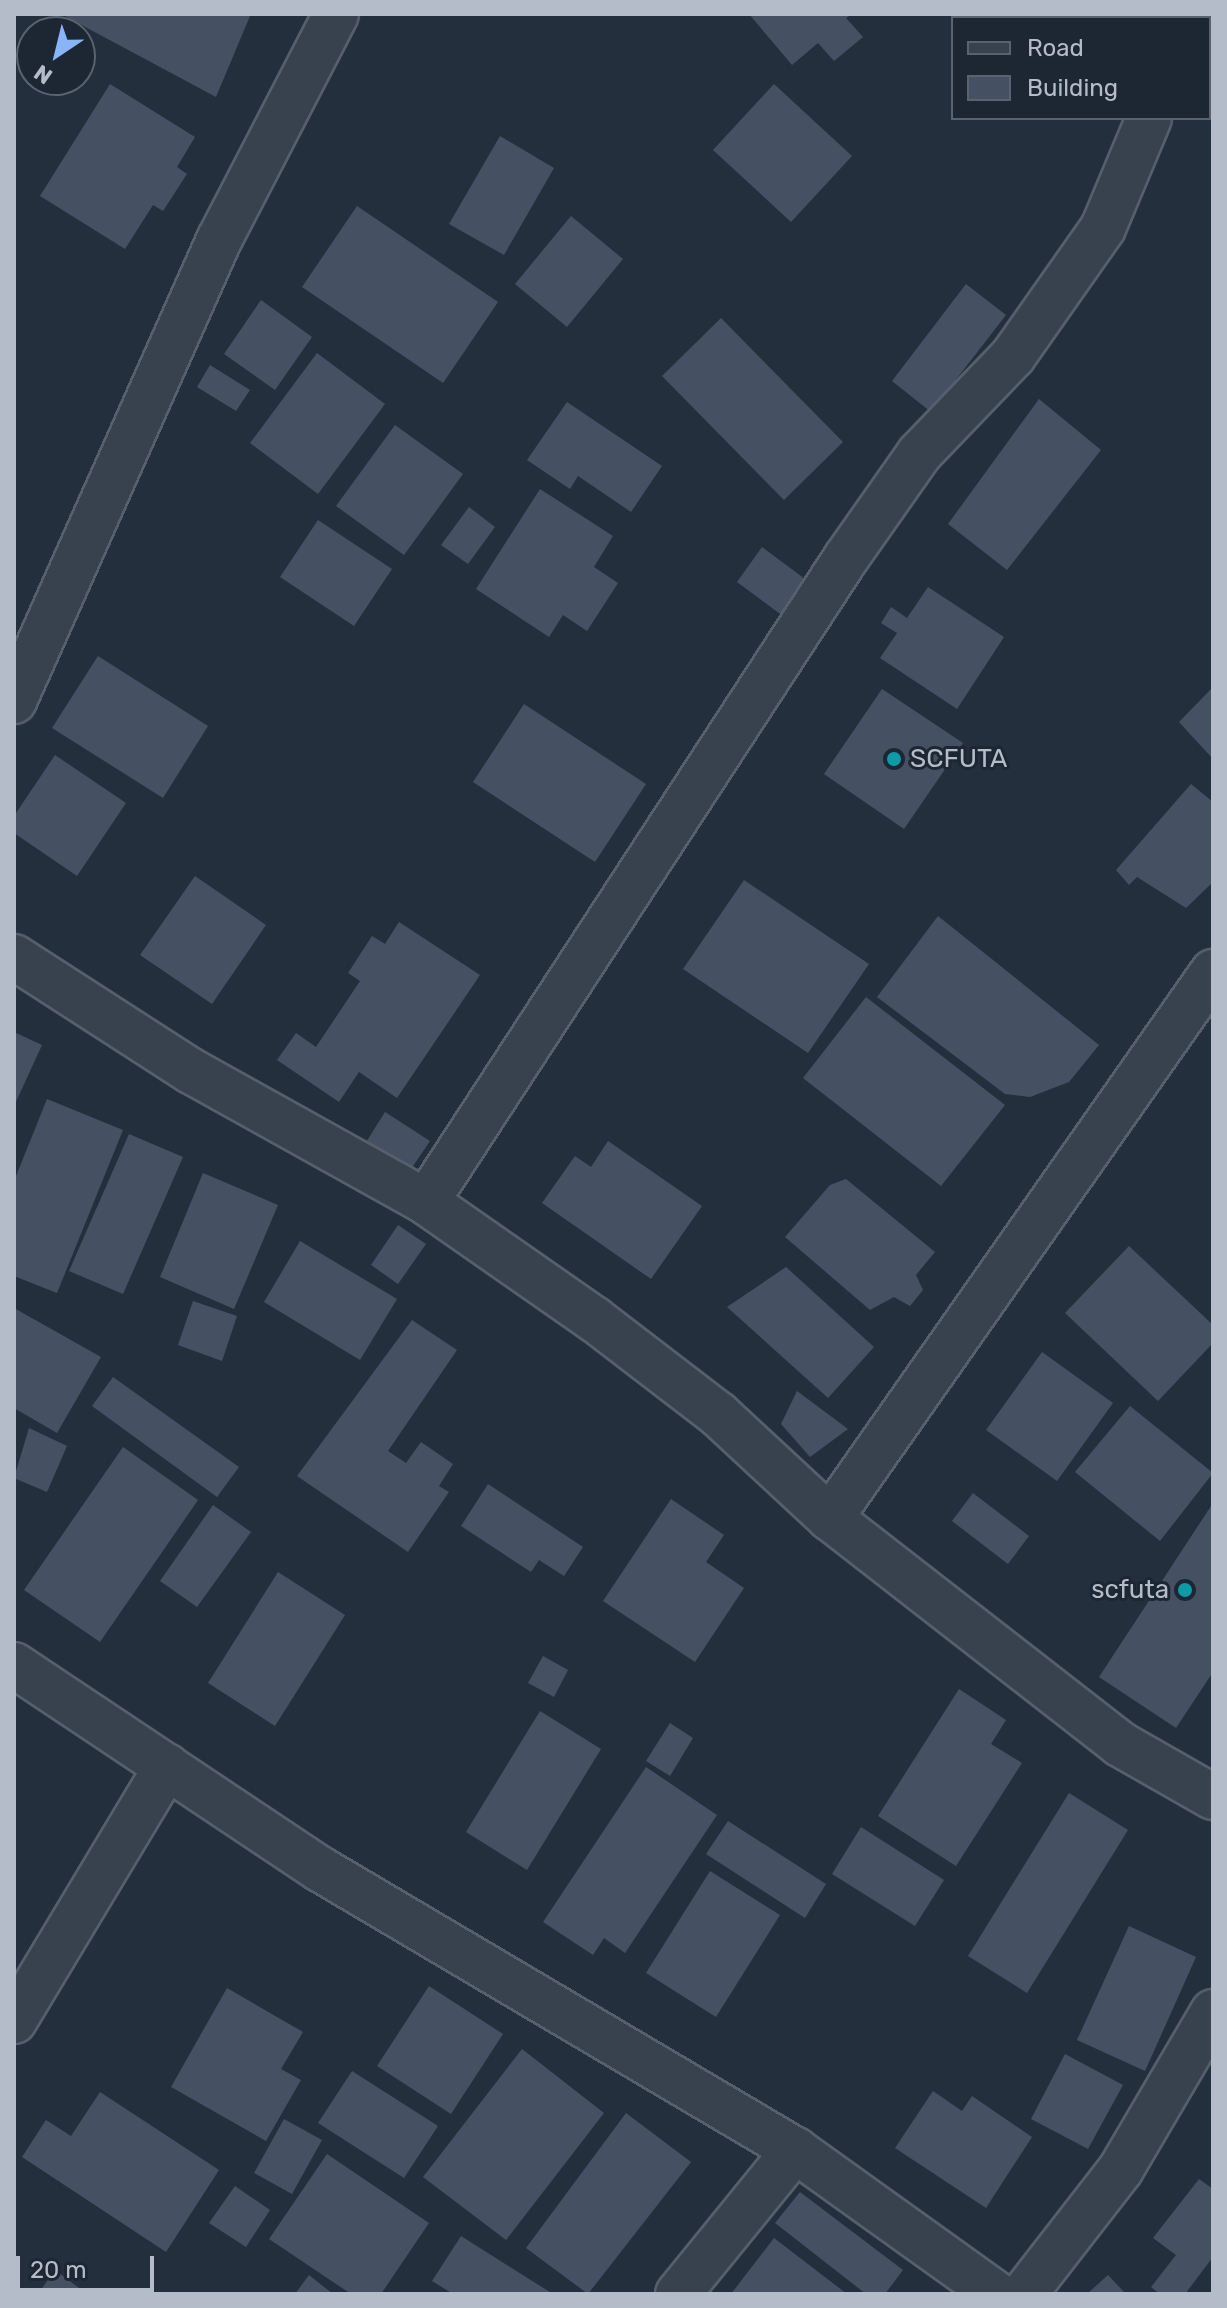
<!DOCTYPE html>
<style>
body{margin:0}
#map{position:relative;width:1227px;height:2308px;overflow:hidden;background:#242f3e;font-family:Rubik,sans-serif}
div>[style]{position:absolute}
[style*='--x']{left:calc(var(--x)*1px);top:calc(var(--y)*1px);width:calc(var(--w)*1px);rotate:calc(var(--a)*1deg)}
.building>*{inset:0;background:#455162}
.roads{filter:drop-shadow(2px 0 #565f6c) drop-shadow(-2px 0 #565f6c) drop-shadow(0 2px #565f6c) drop-shadow(0 -2px #565f6c)}
.street>*{height:44px;margin:-22px;padding:0 22px;transform-origin:22px;border-radius:22px;background:#38414e}
.dots>*{width:22px;height:22px;translate:-50% -50%;box-sizing:border-box;border:4px solid #1d2633;border-radius:50%}
span{translate:-50% -50%;white-space:nowrap;text-align:center;line-height:1.15;-webkit-text-stroke:6px #1d2633;paint-order:stroke}
.poi-label{font-size:26px;color:#b4bcc9}
.left{translate:0 -50%;text-align:left}
.right{translate:-100% -50%;text-align:right}
.frame{position:absolute;inset:0;border:16px solid #b4bcc9;pointer-events:none}
.legend{position:absolute;left:951px;top:16px;width:260px;height:104px;box-sizing:border-box;background:#1d2633;border:2px solid #59626f;margin:0;padding:10px 14px;list-style:none;font-size:24px;color:#b4bcc9}
.legend li{display:flex;align-items:center;gap:16px;height:40px}
.legend b{width:40px;border:2px solid #59626f}
.north{position:absolute;left:16px;top:16px;width:80px;height:80px;box-sizing:border-box;background:#1d2633;border:2px solid #59626f;border-radius:50%;rotate:215deg;font-size:22px;font-weight:700;line-height:32px;text-align:center;color:#b4bcc9}
.north::after{content:'';display:block;margin:auto;width:28px;height:36px;background:#8ab4f8;clip-path:polygon(50% 0,100% 100%,50% 72%,0 100%)}
.scale{position:absolute;left:16px;top:2256px;width:138px;height:36px;box-sizing:border-box;border:4px solid #b4bcc9;border-top:0;padding-left:10px;font-size:24px;line-height:28px;white-space:nowrap;color:#b4bcc9;-webkit-text-stroke:6px #1d2633;paint-order:stroke}
</style>
<div id="map">
<div class="building">
<div style="clip-path:polygon(61px 14px,246px 14px,250px 16px,216px 97px)"></div>
<div style="clip-path:polygon(749px 14px,852px 14px,846px 18px,863px 37px,834px 61px,818px 43px,792px 65px)"></div>
<div style="clip-path:polygon(1026px 14px,1141px 14px,1023px 18px)"></div>
<div style="clip-path:polygon(110px 84px,195px 137px,177px 167px,187px 174px,163px 211px,153px 205px,125px 249px,40px 196px)"></div>
<div style="clip-path:polygon(774px 84px,852px 156px,791px 222px,713px 150px)"></div>
<div style="clip-path:polygon(500px 136px,554px 168px,504px 255px,449px 224px)"></div>
<div style="clip-path:polygon(357px 206px,498px 302px,443px 383px,302px 287px)"></div>
<div style="clip-path:polygon(571px 216px,623px 259px,567px 327px,515px 284px)"></div>
<div style="clip-path:polygon(966px 284px,1006px 315px,931px 412px,892px 381px)"></div>
<div style="clip-path:polygon(261px 300px,312px 337px,275px 390px,224px 354px)"></div>
<div style="clip-path:polygon(721px 318px,843px 442px,784px 500px,662px 376px)"></div>
<div style="clip-path:polygon(317px 353px,385px 404px,318px 494px,250px 443px)"></div>
<div style="clip-path:polygon(210px 365px,250px 390px,236px 411px,197px 387px)"></div>
<div style="clip-path:polygon(1039px 399px,1101px 450px,1007px 570px,948px 524px)"></div>
<div style="clip-path:polygon(567px 402px,662px 466px,631px 512px,578px 476px,570px 489px,527px 460px)"></div>
<div style="clip-path:polygon(395px 425px,463px 474px,404px 555px,336px 506px)"></div>
<div style="clip-path:polygon(540px 489px,613px 536px,594px 567px,618px 583px,587px 631px,563px 615px,549px 637px,476px 589px)"></div>
<div style="clip-path:polygon(469px 507px,495px 527px,468px 564px,441px 545px)"></div>
<div style="clip-path:polygon(318px 520px,392px 569px,354px 626px,280px 577px)"></div>
<div style="clip-path:polygon(762px 547px,817px 588px,791px 622px,737px 582px)"></div>
<div style="clip-path:polygon(928px 587px,1004px 637px,957px 709px,880px 658px,897px 633px,881px 623px,891px 607px,907px 618px)"></div>
<div style="clip-path:polygon(98px 656px,208px 726px,163px 798px,52px 728px)"></div>
<div style="clip-path:polygon(1213px 687px,1213px 759px,1179px 722px)"></div>
<div style="clip-path:polygon(882px 689px,963px 743px,904px 829px,824px 774px)"></div>
<div style="clip-path:polygon(524px 704px,646px 784px,595px 862px,473px 782px)"></div>
<div style="clip-path:polygon(55px 755px,126px 803px,77px 876px,14px 833px,14px 816px)"></div>
<div style="clip-path:polygon(1191px 784px,1213px 802px,1213px 882px,1186px 908px,1137px 877px,1129px 885px,1116px 870px)"></div>
<div style="clip-path:polygon(195px 876px,266px 925px,212px 1004px,140px 955px)"></div>
<div style="clip-path:polygon(744px 880px,869px 964px,808px 1053px,683px 969px)"></div>
<div style="clip-path:polygon(938px 916px,1099px 1045px,1069px 1082px,1030px 1097px,1005px 1094px,877px 997px)"></div>
<div style="clip-path:polygon(399px 922px,480px 975px,397px 1098px,359px 1072px,339px 1102px,277px 1060px,296px 1033px,316px 1047px,360px 981px,348px 973px,372px 936px,385px 944px)"></div>
<div style="clip-path:polygon(866px 997px,1005px 1105px,941px 1186px,803px 1078px)"></div>
<div style="clip-path:polygon(14px 1032px,42px 1045px,14px 1106px)"></div>
<div style="clip-path:polygon(47px 1099px,123px 1130px,57px 1293px,14px 1276px,14px 1181px)"></div>
<div style="clip-path:polygon(385px 1112px,430px 1141px,407px 1175px,363px 1147px)"></div>
<div style="clip-path:polygon(129px 1134px,183px 1157px,123px 1294px,69px 1271px)"></div>
<div style="clip-path:polygon(608px 1141px,702px 1206px,651px 1279px,542px 1203px,575px 1156px,591px 1167px)"></div>
<div style="clip-path:polygon(203px 1173px,278px 1205px,234px 1309px,160px 1277px)"></div>
<div style="clip-path:polygon(846px 1179px,935px 1252px,916px 1275px,923px 1290px,910px 1306px,894px 1297px,870px 1310px,785px 1237px,830px 1185px)"></div>
<div style="clip-path:polygon(398px 1225px,426px 1244px,398px 1284px,371px 1265px)"></div>
<div style="clip-path:polygon(300px 1241px,397px 1299px,360px 1360px,264px 1302px)"></div>
<div style="clip-path:polygon(1129px 1246px,1213px 1325px,1213px 1343px,1158px 1401px,1065px 1313px)"></div>
<div style="clip-path:polygon(786px 1267px,874px 1347px,828px 1398px,727px 1307px)"></div>
<div style="clip-path:polygon(193px 1301px,237px 1316px,222px 1361px,178px 1345px)"></div>
<div style="clip-path:polygon(14px 1308px,101px 1357px,57px 1433px,14px 1408px)"></div>
<div style="clip-path:polygon(412px 1320px,457px 1350px,388px 1451px,406px 1463px,421px 1442px,453px 1464px,439px 1486px,449px 1492px,408px 1552px,297px 1476px)"></div>
<div style="clip-path:polygon(1042px 1352px,1113px 1403px,1057px 1481px,986px 1430px)"></div>
<div style="clip-path:polygon(113px 1377px,239px 1467px,217px 1497px,92px 1406px)"></div>
<div style="clip-path:polygon(797px 1391px,848px 1429px,810px 1457px,781px 1424px)"></div>
<div style="clip-path:polygon(1130px 1406px,1213px 1473px,1160px 1541px,1075px 1472px)"></div>
<div style="clip-path:polygon(29px 1428px,67px 1446px,47px 1492px,14px 1478px)"></div>
<div style="clip-path:polygon(123px 1447px,198px 1500px,100px 1642px,24px 1590px)"></div>
<div style="clip-path:polygon(488px 1484px,583px 1547px,564px 1576px,539px 1560px,531px 1572px,461px 1526px)"></div>
<div style="clip-path:polygon(973px 1493px,1029px 1536px,1008px 1564px,952px 1521px)"></div>
<div style="clip-path:polygon(671px 1499px,724px 1535px,706px 1562px,744px 1588px,695px 1662px,603px 1601px)"></div>
<div style="clip-path:polygon(1213px 1503px,1213px 1672px,1176px 1728px,1099px 1677px)"></div>
<div style="clip-path:polygon(213px 1505px,251px 1532px,197px 1607px,160px 1581px)"></div>
<div style="clip-path:polygon(278px 1572px,345px 1615px,275px 1726px,208px 1683px)"></div>
<div style="clip-path:polygon(543px 1656px,568px 1670px,554px 1697px,528px 1683px)"></div>
<div style="clip-path:polygon(959px 1689px,1006px 1720px,991px 1744px,1022px 1763px,956px 1866px,878px 1816px)"></div>
<div style="clip-path:polygon(540px 1711px,601px 1749px,527px 1870px,466px 1832px)"></div>
<div style="clip-path:polygon(670px 1723px,693px 1738px,670px 1776px,646px 1761px)"></div>
<div style="clip-path:polygon(646px 1767px,717px 1815px,625px 1953px,604px 1938px,593px 1955px,543px 1922px)"></div>
<div style="clip-path:polygon(1069px 1793px,1128px 1830px,1027px 1993px,968px 1956px)"></div>
<div style="clip-path:polygon(728px 1821px,826px 1884px,805px 1918px,706px 1854px)"></div>
<div style="clip-path:polygon(861px 1827px,944px 1880px,915px 1926px,832px 1874px)"></div>
<div style="clip-path:polygon(710px 1871px,780px 1915px,716px 2017px,646px 1973px)"></div>
<div style="clip-path:polygon(1129px 1926px,1196px 1957px,1145px 2071px,1077px 2040px)"></div>
<div style="clip-path:polygon(429px 1986px,503px 2034px,451px 2114px,377px 2066px)"></div>
<div style="clip-path:polygon(227px 1988px,303px 2032px,281px 2069px,301px 2080px,266px 2141px,171px 2087px)"></div>
<div style="clip-path:polygon(522px 2049px,604px 2113px,506px 2240px,423px 2177px)"></div>
<div style="clip-path:polygon(1065px 2054px,1123px 2085px,1088px 2149px,1031px 2119px)"></div>
<div style="clip-path:polygon(352px 2071px,438px 2126px,404px 2178px,318px 2123px)"></div>
<div style="clip-path:polygon(933px 2091px,962px 2111px,972px 2096px,1032px 2137px,986px 2208px,895px 2148px)"></div>
<div style="clip-path:polygon(100px 2092px,219px 2170px,166px 2252px,22px 2157px,46px 2120px,71px 2136px)"></div>
<div style="clip-path:polygon(626px 2113px,691px 2162px,588px 2294px,526px 2248px)"></div>
<div style="clip-path:polygon(284px 2119px,322px 2140px,292px 2194px,254px 2173px)"></div>
<div style="clip-path:polygon(327px 2154px,429px 2223px,381px 2294px,351px 2294px,269px 2239px)"></div>
<div style="clip-path:polygon(1199px 2179px,1213px 2189px,1213px 2257px,1185px 2294px,1160px 2294px,1151px 2287px,1176px 2255px,1153px 2238px)"></div>
<div style="clip-path:polygon(235px 2186px,270px 2210px,246px 2247px,209px 2223px)"></div>
<div style="clip-path:polygon(800px 2192px,903px 2270px,885px 2294px,866px 2294px,775px 2223px)"></div>
<div style="clip-path:polygon(461px 2236px,553px 2294px,453px 2294px,432px 2281px)"></div>
<div style="clip-path:polygon(774px 2238px,847px 2294px,731px 2294px)"></div>
<div style="clip-path:polygon(55px 2270px,87px 2294px,38px 2294px)"></div>
<div style="clip-path:polygon(309px 2275px,333px 2294px,295px 2294px)"></div>
<div style="clip-path:polygon(1108px 2275px,1126px 2294px,1087px 2294px)"></div>
</div>
<div class="roads">
<div class="street">
<div style="--x:1190;--y:18;--w:4;--a:-63"></div>
<div style="--x:14;--y:701;--w:505;--a:-66.03"></div>
<div style="--x:219;--y:240;--w:254;--a:-62.6"></div>
<div style="--x:14;--y:957;--w:211;--a:32.8"></div>
<div style="--x:191;--y:1071;--w:269;--a:29.1"></div>
<div style="--x:426;--y:1202;--w:205;--a:34.9"></div>
<div style="--x:594;--y:1319;--w:156;--a:37.5"></div>
<div style="--x:718;--y:1414;--w:153;--a:42.9"></div>
<div style="--x:830;--y:1518;--w:368;--a:37.9"></div>
<div style="--x:1120;--y:1744;--w:107;--a:29.7"></div>
<div style="--x:426;--y:1202;--w:769;--a:-56.89"></div>
<div style="--x:846;--y:558;--w:127;--a:-54.9"></div>
<div style="--x:919;--y:454;--w:136;--a:-46.2"></div>
<div style="--x:1013;--y:356;--w:156;--a:-54.9"></div>
<div style="--x:1103;--y:228;--w:119;--a:-67.3"></div>
<div style="--x:830;--y:1518;--w:667;--a:-54.95"></div>
<div style="--x:14;--y:1665;--w:368;--a:33.7"></div>
<div style="--x:320;--y:1869;--w:552;--a:30.61"></div>
<div style="--x:795;--y:2150;--w:247;--a:35.6"></div>
<div style="--x:14;--y:2021;--w:297;--a:-59"></div>
<div style="--x:678;--y:2294;--w:186;--a:-50.9"></div>
<div style="--x:1024;--y:2294;--w:158;--a:-52.2"></div>
<div style="--x:1121;--y:2169;--w:182;--a:-59.6"></div>
</div>
</div>
<div class="dots">
<div style="left:894px;top:759px;background:#0f9aa8"></div>
<div style="left:1185px;top:1590px;background:#0f9aa8"></div>
</div>
<div class="poi-label">
<span class="left" style="left:910px;top:759px">SCFUTA</span>
<span class="right" style="left:1169px;top:1590px">scfuta</span>
</div>
<div class="frame"></div>
<ul class="legend">
<li><b style="height:10px;background:#38414e"></b>Road</li>
<li><b style="height:22px;background:#455162"></b>Building</li>
</ul>
<div class="north">N</div>
<div class="scale">20 m</div>
</div>
